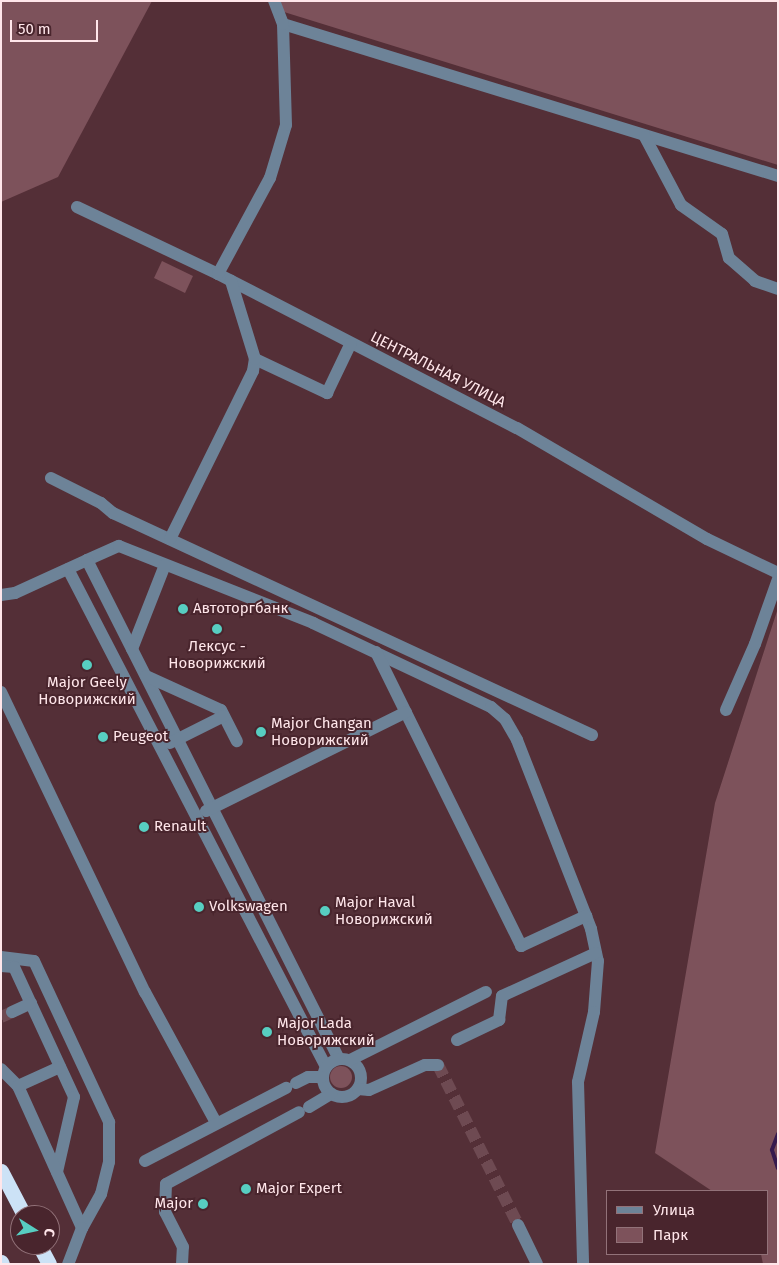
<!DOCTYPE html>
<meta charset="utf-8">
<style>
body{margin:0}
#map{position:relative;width:779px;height:1265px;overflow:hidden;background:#542f37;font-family:"Fira Sans",sans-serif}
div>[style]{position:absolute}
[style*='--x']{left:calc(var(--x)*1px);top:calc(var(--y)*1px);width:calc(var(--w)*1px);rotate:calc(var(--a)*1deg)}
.green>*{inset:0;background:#7d525b}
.round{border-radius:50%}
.stream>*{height:4px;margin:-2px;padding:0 2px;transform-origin:2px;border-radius:2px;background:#361b4e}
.minor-tunnel>*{height:12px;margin-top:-6px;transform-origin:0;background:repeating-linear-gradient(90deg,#6e4a52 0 12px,transparent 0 18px)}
.minor>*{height:12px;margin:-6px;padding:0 6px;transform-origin:6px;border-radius:6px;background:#6d8398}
.minor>.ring{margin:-6px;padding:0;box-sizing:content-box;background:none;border:12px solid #6d8398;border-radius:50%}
.highway>*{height:15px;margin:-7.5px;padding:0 7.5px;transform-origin:7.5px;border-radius:7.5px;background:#cce2f6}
.dots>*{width:14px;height:14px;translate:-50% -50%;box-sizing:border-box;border:2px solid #49252d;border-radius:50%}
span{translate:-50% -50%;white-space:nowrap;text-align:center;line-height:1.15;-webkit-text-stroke:4px #49252d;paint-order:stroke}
.street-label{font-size:15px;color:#ffe6ea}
.poi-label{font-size:15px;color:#ffe6ea}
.left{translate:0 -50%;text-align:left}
.right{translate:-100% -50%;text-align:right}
.frame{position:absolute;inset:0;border:2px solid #ffe6ea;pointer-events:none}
.legend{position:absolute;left:606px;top:1190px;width:162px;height:65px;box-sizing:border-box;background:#49252d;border:1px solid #927279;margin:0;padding:6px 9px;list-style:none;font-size:15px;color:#ffe6ea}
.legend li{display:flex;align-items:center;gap:10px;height:25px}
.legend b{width:25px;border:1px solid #927279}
.north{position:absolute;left:10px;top:1205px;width:50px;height:50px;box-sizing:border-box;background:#49252d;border:1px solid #927279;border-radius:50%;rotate:100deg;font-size:14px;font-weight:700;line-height:20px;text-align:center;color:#ffe6ea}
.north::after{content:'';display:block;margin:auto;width:18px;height:22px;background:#57cec1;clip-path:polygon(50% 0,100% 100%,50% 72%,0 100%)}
.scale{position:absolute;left:10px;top:20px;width:88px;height:22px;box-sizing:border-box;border:2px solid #ffe6ea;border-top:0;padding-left:6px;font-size:15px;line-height:18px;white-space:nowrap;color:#ffe6ea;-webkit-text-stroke:4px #49252d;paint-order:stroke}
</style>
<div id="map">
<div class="green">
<div style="clip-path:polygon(1px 1px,152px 1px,58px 177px,1px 202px)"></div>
<div style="clip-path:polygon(272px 1px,778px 1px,778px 165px,284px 12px)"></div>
<div style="clip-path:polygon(162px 261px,193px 276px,185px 293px,154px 278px)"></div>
<div style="clip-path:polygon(778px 608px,778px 1264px,763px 1264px,761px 1254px,768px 1254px,768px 1191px,712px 1191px,655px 1153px,715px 803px)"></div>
<div class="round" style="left:330px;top:1066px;width:22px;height:22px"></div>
</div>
<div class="stream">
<div style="--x:778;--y:1134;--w:17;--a:111"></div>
<div style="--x:772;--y:1150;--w:19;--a:72"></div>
</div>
<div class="minor-tunnel">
<div style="--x:1;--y:1017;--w:12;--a:-24"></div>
<div style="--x:438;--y:1065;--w:179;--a:63.4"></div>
</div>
<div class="minor">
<div style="--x:283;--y:24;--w:518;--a:17.07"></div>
<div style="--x:645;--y:137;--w:77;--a:62.1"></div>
<div style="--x:681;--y:205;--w:50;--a:35.3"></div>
<div style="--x:722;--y:234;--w:25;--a:74"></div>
<div style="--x:729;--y:258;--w:35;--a:41"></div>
<div style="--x:755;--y:281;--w:24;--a:19"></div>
<div style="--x:77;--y:207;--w:156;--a:25.4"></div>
<div style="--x:218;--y:274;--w:336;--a:27.3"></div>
<div style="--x:517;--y:428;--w:220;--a:30.3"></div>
<div style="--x:707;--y:539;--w:79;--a:25.6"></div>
<div style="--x:218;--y:274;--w:109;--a:-61.6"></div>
<div style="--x:270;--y:178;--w:55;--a:-73.2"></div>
<div style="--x:286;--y:125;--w:101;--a:-91.7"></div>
<div style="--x:283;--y:24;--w:25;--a:-111"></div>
<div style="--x:255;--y:359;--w:80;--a:25.3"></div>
<div style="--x:327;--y:393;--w:55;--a:-64.4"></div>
<div style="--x:51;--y:478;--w:56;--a:26.6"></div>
<div style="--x:101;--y:503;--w:16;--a:40"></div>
<div style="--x:113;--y:513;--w:528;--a:24.87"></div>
<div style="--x:170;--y:539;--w:187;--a:-63.7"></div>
<div style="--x:253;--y:371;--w:12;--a:-81"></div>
<div style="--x:255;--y:359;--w:82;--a:-107.1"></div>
<div style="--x:87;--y:560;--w:35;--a:-24"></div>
<div style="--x:119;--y:546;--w:209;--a:21.6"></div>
<div style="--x:313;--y:623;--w:197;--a:25.3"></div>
<div style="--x:491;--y:707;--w:18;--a:41"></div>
<div style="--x:505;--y:719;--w:24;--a:60"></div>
<div style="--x:517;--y:740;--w:203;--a:68.6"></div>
<div style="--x:591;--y:929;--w:33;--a:78"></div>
<div style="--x:598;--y:961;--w:51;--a:94.5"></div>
<div style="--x:594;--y:1012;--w:72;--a:102.9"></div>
<div style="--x:578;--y:1082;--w:182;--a:88.4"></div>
<div style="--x:68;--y:569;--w:561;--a:62.61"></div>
<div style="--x:1;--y:595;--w:14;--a:-8"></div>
<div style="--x:15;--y:593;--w:79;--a:-24.6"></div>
<div style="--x:87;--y:560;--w:559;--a:63.21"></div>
<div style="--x:132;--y:649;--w:90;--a:-68.6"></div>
<div style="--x:376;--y:652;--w:328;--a:63.7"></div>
<div style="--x:521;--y:946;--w:72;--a:-24.8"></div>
<div style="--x:146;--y:676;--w:82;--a:24.4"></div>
<div style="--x:221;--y:710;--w:35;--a:63"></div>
<div style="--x:1;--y:692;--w:333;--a:64.4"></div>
<div style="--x:145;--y:992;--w:149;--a:61.5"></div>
<div style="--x:726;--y:710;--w:72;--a:-66.3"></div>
<div style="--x:755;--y:644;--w:69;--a:-70.5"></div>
<div style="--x:170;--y:743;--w:60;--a:-26.6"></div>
<div style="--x:206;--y:811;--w:223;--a:-26.3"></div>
<div style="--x:1;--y:957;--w:33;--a:7"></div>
<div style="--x:34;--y:961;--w:178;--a:65"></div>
<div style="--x:109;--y:1122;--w:40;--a:90"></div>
<div style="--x:109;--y:1162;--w:33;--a:104"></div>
<div style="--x:101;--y:1194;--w:39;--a:119"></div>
<div style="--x:1;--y:966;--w:13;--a:4"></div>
<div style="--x:14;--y:967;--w:143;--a:65.2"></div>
<div style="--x:74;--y:1097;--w:77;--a:102.8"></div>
<div style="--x:12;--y:1012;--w:21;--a:-25"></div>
<div style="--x:457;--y:1040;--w:47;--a:-25.5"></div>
<div style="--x:499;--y:1020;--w:24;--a:-83"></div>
<div style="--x:502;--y:996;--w:103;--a:-24.6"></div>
<div class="ring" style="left:323px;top:1059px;width:26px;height:26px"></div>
<div style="--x:350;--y:1060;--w:152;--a:-26.6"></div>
<div style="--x:1;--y:1069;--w:24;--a:45"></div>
<div style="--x:18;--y:1086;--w:156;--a:65.7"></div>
<div style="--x:82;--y:1228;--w:39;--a:111"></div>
<div style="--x:296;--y:1083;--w:13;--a:-27"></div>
<div style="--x:308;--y:1077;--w:14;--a:0"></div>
<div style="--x:18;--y:1086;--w:46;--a:-24.3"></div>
<div style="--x:358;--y:1089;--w:11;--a:5"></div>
<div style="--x:369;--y:1090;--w:61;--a:-24.1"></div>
<div style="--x:425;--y:1065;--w:13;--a:0"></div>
<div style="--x:309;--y:1107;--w:26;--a:-31"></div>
<div style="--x:145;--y:1161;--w:159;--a:-27.4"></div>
<div style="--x:518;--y:1225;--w:43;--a:64"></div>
<div style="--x:182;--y:1264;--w:17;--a:-87"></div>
<div style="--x:183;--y:1247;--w:39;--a:-117"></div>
<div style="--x:165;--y:1212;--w:28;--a:-88"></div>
<div style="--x:166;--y:1184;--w:151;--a:-28.4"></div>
</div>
<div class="highway">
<div style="--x:1;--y:1171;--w:50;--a:62.4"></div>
<div style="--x:39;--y:1245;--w:21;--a:62"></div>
<div style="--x:1;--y:1262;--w:2;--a:63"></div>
</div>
<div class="dots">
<div style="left:183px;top:609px;background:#57cec1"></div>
<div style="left:217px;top:629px;background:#57cec1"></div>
<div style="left:87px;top:665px;background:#57cec1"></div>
<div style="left:261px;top:732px;background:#57cec1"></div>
<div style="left:103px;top:737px;background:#57cec1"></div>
<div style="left:144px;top:827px;background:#57cec1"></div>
<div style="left:199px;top:907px;background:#57cec1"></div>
<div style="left:325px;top:911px;background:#57cec1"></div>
<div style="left:267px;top:1032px;background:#57cec1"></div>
<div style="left:246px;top:1189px;background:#57cec1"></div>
<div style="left:203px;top:1204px;background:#57cec1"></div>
</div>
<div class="street-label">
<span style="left:438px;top:370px;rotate:27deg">ЦЕНТРАЛЬНАЯ УЛИЦА</span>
</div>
<div class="poi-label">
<span class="left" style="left:193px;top:609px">Автоторгбанк</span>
<span style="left:217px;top:655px">Лексус -<br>Новорижский</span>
<span style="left:87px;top:691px">Major Geely<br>Новорижский</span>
<span class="left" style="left:271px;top:732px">Major Changan<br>Новорижский</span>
<span class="left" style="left:113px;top:737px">Peugeot</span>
<span class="left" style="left:154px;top:827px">Renault</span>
<span class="left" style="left:335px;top:911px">Major Haval<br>Новорижский</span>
<span class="left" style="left:209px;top:907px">Volkswagen</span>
<span class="left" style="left:277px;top:1032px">Major Lada<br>Новорижский</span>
<span class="left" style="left:256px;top:1189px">Major Expert</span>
<span class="right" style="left:193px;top:1204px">Major</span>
</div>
<div class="frame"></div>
<ul class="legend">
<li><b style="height:6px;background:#6d8398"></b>Улица</li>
<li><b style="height:14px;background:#7d525b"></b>Парк</li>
</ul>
<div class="north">С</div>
<div class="scale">50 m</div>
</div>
